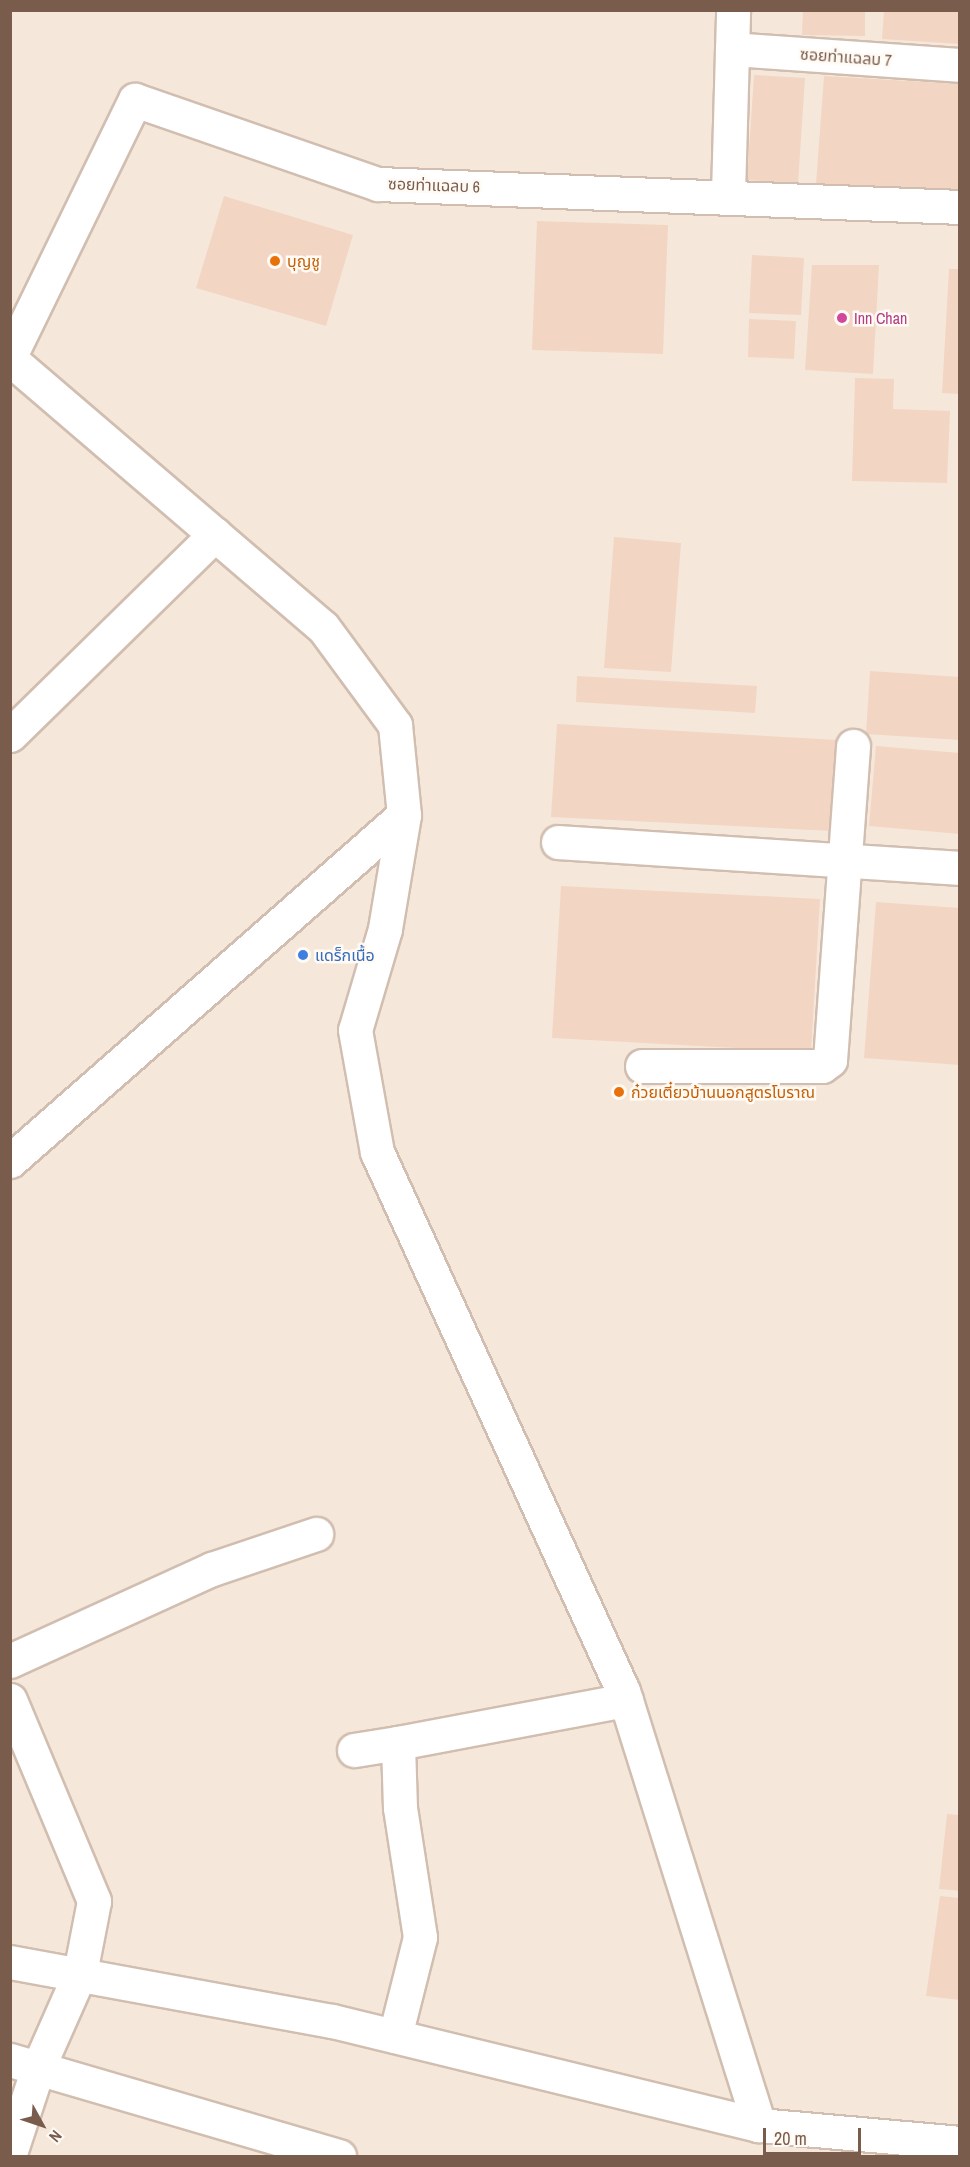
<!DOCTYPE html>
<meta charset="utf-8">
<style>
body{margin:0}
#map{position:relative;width:970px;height:2167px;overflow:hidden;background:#fdf6ec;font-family:"Archivo Narrow","Noto Sans Thai",sans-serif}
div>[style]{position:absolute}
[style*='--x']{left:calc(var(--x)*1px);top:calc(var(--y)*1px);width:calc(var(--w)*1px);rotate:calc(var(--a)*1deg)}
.residential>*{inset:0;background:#f5e8da}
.building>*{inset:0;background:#f3d5c3}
.roads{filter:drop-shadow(2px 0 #d1beb0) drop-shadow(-2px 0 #d1beb0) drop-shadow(0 2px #d1beb0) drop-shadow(0 -2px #d1beb0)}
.minor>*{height:33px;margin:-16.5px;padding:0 16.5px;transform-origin:16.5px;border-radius:16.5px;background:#fff}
.dots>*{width:16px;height:16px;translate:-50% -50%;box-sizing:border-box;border:3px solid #fffaf3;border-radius:50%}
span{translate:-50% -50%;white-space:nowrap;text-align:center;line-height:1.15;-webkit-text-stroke:5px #fffaf3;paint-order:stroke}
.street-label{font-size:16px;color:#7a5c4d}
.food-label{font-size:16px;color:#c56008}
.left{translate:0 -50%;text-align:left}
.hotel-label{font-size:16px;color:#b23c85}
.shop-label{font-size:16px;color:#366cbe}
.frame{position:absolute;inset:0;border:12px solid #7a5c4d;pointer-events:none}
.north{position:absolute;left:12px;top:2095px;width:60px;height:60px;-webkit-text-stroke:4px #fffaf3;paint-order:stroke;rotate:130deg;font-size:16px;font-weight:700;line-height:24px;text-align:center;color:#7a5c4d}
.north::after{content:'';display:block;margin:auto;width:21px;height:27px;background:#7a5c4d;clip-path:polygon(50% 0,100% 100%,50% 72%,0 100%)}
.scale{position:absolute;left:763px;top:2128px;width:98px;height:27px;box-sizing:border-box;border:3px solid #7a5c4d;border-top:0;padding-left:8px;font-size:18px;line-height:21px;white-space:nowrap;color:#7a5c4d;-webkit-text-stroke:4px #fffaf3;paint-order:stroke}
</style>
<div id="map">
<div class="residential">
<div style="clip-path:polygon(11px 11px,959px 11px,959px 2156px,11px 2156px)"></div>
</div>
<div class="building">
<div style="clip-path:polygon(803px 10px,865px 10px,865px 36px,802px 35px)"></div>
<div style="clip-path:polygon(884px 10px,960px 10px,960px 44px,882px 39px)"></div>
<div style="clip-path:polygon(754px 75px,805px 78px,798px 184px,747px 180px)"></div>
<div style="clip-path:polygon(824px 76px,960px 84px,960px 193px,816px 184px)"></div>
<div style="clip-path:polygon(224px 196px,353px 235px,326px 326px,196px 288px)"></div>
<div style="clip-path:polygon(537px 221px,668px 225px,663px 354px,532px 350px)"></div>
<div style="clip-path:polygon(752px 255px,804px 258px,801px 315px,749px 313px)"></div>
<div style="clip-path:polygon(812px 265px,879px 265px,873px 374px,805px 370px)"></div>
<div style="clip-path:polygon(949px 269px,960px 269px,960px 394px,942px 393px)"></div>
<div style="clip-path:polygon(749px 319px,796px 321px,794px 359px,748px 357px)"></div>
<div style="clip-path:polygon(855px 378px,894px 379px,893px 409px,950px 411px,947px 483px,852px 481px)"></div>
<div style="clip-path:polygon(614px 537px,681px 543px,671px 672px,604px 668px)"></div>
<div style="clip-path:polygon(870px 671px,960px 677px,960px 740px,866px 734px)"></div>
<div style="clip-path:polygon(577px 676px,757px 686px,755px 713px,576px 702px)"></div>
<div style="clip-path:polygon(557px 724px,838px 740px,832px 831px,551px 817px)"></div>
<div style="clip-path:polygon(876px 746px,960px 753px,960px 834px,869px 826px)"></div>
<div style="clip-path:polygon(561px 886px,820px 899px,811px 1052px,552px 1038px)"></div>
<div style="clip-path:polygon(876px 902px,960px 908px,960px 1065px,864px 1058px)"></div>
<div style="clip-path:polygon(947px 1814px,960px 1815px,960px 1891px,939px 1889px)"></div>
<div style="clip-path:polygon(940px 1896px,960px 1898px,960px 2000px,926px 1996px)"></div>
</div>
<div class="roads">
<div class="minor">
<div style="--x:732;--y:49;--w:229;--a:4"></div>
<div style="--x:728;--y:194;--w:184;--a:-88.4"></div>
<div style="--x:10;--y:356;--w:285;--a:-64"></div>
<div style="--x:135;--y:100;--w:257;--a:19.1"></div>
<div style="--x:378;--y:184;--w:582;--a:2.26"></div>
<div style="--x:10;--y:359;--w:412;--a:40.6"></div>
<div style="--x:323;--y:627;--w:122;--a:53.7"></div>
<div style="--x:395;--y:725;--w:90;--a:84.3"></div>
<div style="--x:404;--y:815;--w:116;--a:99.5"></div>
<div style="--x:385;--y:929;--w:105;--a:106.5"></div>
<div style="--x:355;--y:1030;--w:124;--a:79.8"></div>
<div style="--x:377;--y:1152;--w:592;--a:65.47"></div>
<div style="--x:623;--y:1691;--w:455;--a:72.6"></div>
<div style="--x:10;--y:735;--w:287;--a:-44.4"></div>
<div style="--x:558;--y:842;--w:403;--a:3.7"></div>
<div style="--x:642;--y:1066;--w:180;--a:0"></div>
<div style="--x:822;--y:1066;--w:10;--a:-37"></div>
<div style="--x:830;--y:1060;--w:315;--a:-85.8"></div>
<div style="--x:10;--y:1161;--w:524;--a:-41.29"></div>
<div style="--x:10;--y:1661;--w:222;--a:-24.5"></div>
<div style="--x:212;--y:1569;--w:110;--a:-18.6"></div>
<div style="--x:10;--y:1700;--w:218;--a:67.3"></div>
<div style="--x:94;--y:1901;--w:73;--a:101"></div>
<div style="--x:80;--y:1973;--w:104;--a:113.9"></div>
<div style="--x:38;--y:2068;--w:89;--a:108.2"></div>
<div style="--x:354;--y:1750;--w:45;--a:-9"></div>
<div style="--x:10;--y:1962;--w:327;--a:10.4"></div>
<div style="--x:332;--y:2021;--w:439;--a:13.7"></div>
<div style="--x:759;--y:2125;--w:202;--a:5.1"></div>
<div style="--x:395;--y:2036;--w:102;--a:-75.8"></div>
<div style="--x:420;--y:1937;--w:131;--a:-98.8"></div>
<div style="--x:400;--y:1808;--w:65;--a:-91.8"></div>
<div style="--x:398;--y:1743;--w:232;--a:-10.7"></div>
<div style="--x:10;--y:2060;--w:343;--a:16.3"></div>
</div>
</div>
<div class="dots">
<div style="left:275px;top:261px;background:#e8710a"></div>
<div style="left:842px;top:318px;background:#d1479c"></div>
<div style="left:303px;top:955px;background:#3f7fe0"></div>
<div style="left:619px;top:1092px;background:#e8710a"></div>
</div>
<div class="street-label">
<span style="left:846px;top:57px;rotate:4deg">ซอยท่าแฉลบ 7</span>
<span style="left:434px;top:185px;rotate:2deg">ซอยท่าแฉลบ 6</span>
</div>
<div class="food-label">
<span class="left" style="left:287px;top:261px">บุญชู</span>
<span class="left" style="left:631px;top:1092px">ก๋วยเตี๋ยวบ้านนอกสูตรโบราณ</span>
</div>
<div class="hotel-label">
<span class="left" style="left:854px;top:318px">Inn Chan</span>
</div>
<div class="shop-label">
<span class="left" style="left:315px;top:955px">แดร็กเนื้อ</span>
</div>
<div class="frame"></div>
<div class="north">N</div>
<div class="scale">20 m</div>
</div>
